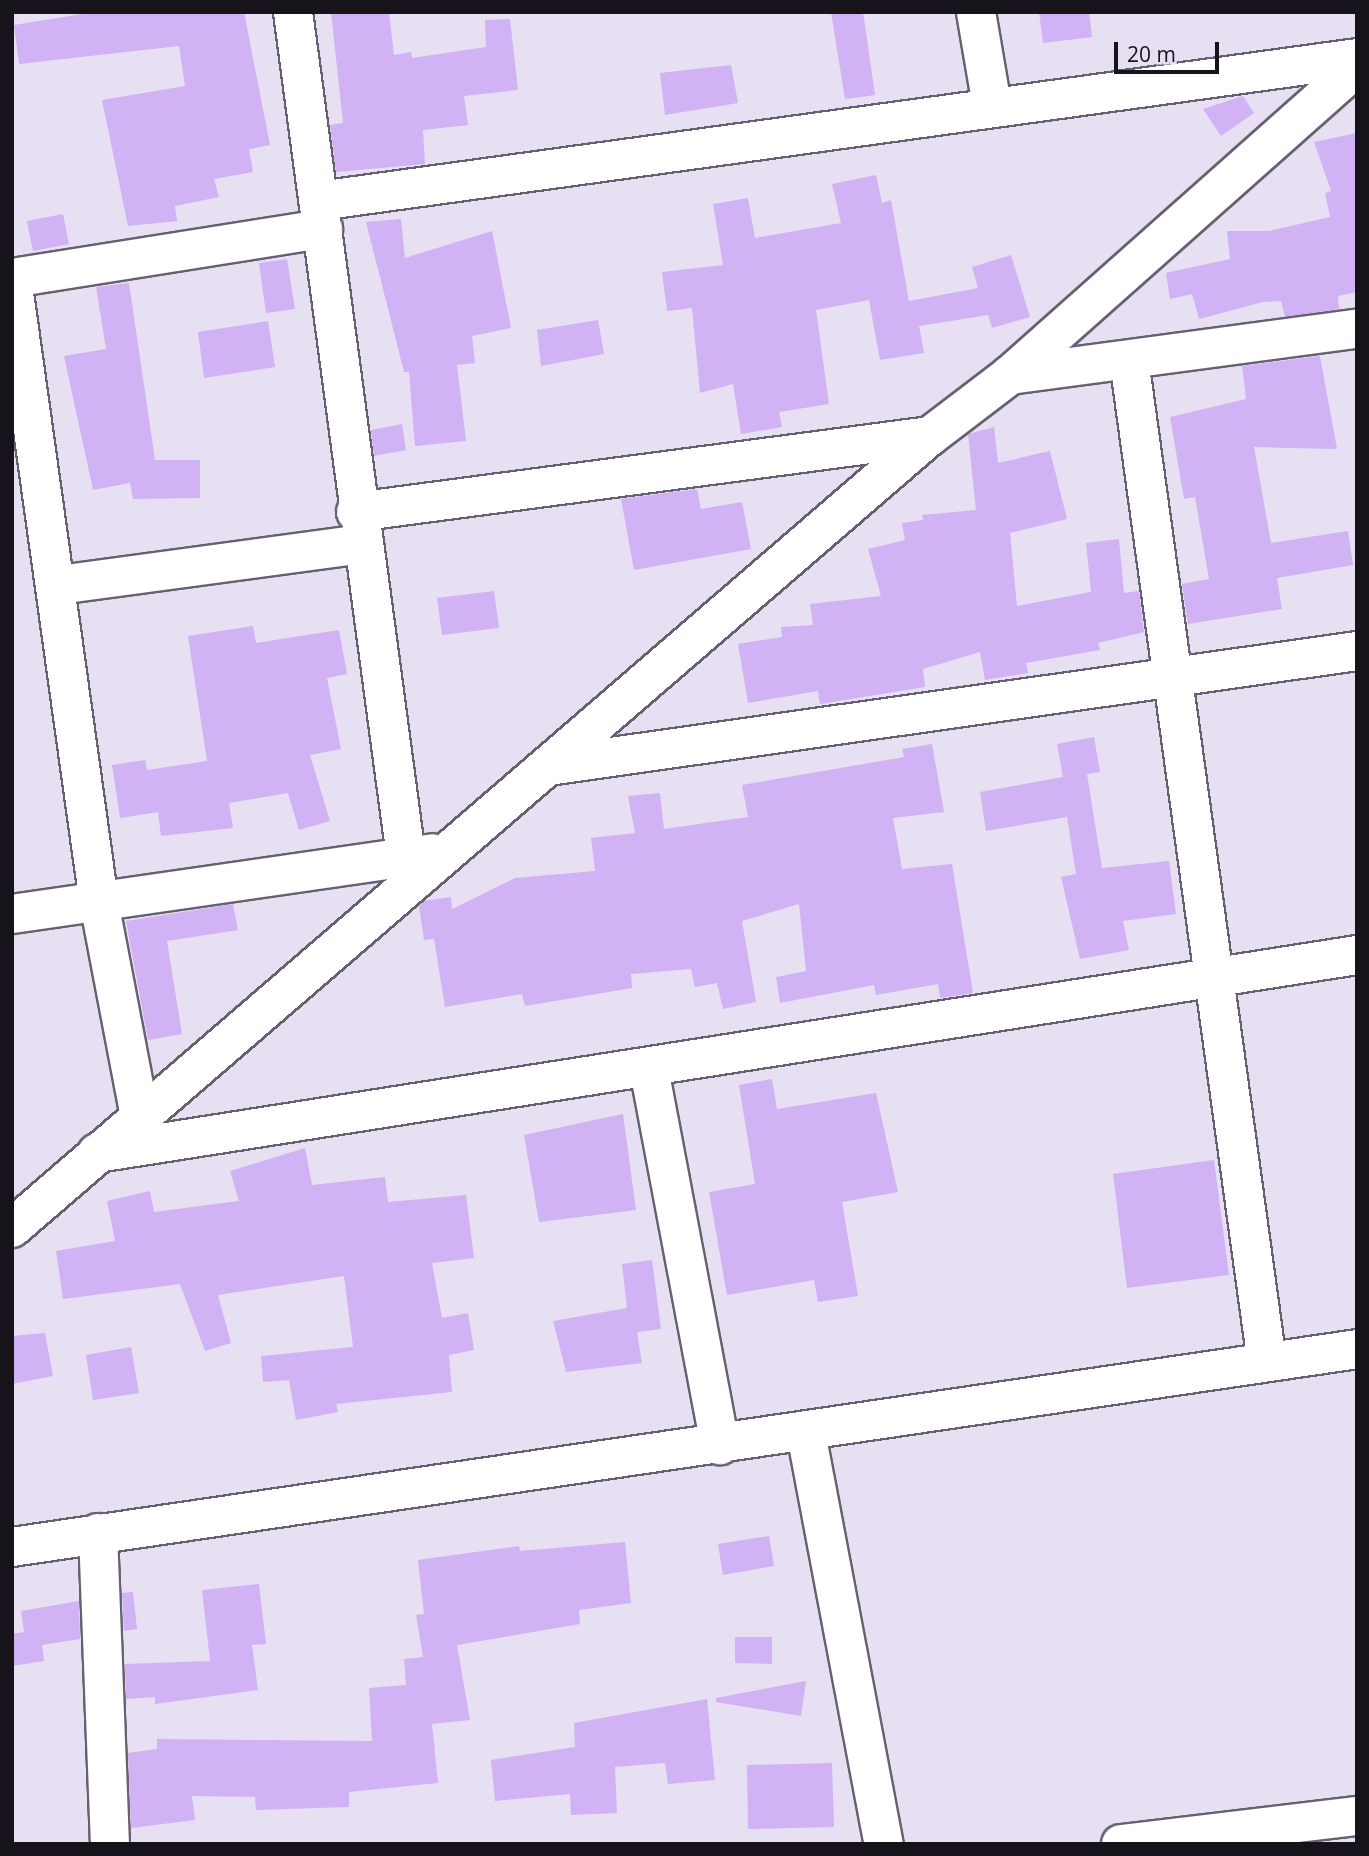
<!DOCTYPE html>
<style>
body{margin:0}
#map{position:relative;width:1369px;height:1856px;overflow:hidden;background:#e7dff2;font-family:"Open Sans",sans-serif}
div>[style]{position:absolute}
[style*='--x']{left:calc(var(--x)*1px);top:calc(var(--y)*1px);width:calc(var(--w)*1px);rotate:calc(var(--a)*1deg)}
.building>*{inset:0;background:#d0b2f5}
.roads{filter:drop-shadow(2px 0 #676070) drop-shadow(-2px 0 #676070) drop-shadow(0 2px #676070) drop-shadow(0 -2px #676070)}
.minor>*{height:38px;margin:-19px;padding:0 19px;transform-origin:19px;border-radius:19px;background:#fff}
span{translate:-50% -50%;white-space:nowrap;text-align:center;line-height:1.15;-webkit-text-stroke:5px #e7dff2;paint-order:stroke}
.frame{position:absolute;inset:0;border:14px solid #16131a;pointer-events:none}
.scale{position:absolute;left:1114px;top:42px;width:105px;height:32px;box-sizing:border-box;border:4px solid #16131a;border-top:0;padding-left:9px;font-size:21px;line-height:24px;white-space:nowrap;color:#16131a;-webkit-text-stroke:5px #e7dff2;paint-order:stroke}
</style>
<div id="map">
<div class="building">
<div style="clip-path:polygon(95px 12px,244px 12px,270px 145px,249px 149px,253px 172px,214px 179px,219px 197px,175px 206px,177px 221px,128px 226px,102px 100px,185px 86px,179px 46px,19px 64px,14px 25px)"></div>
<div style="clip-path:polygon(331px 12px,389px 12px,394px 55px,411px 52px,412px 58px,486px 47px,485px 20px,510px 19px,518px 90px,464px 96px,468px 125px,423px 130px,425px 164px,336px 172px,330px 125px,343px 123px)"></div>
<div style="clip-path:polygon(831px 12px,863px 12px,875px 95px,845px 99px)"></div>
<div style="clip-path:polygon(1039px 12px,1089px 12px,1092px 37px,1043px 43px)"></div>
<div style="clip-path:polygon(731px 65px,738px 103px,665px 115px,660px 73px)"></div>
<div style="clip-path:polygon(1243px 96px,1254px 113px,1221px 136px,1203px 109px)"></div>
<div style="clip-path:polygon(1357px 133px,1357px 292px,1338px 296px,1339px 309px,1285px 317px,1281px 301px,1263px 302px,1199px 319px,1192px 294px,1170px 299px,1166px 273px,1230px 259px,1227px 231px,1269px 231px,1330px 217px,1325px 193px,1331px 191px,1314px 142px)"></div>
<div style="clip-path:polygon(876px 175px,882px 203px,891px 200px,909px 301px,978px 288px,972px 267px,1011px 255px,1030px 317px,992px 328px,988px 315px,919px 326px,924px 353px,880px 360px,869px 300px,816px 310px,829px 404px,779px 412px,782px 427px,741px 434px,733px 384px,700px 393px,692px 308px,667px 311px,662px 272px,723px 265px,713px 204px,748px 198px,755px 238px,841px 223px,832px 184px)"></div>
<div style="clip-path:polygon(63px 214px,69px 244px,33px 251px,27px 221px)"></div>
<div style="clip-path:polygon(401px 219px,405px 258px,492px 231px,511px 328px,472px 336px,475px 363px,457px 365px,466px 441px,415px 446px,409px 372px,404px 372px,366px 222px)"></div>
<div style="clip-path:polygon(287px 259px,295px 309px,266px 313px,259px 263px)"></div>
<div style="clip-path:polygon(129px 283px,155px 460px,200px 460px,200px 498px,133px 499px,130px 483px,93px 490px,64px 356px,106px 349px,96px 287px)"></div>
<div style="clip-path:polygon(598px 320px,604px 354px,541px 366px,537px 330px)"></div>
<div style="clip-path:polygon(268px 321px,275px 367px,204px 378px,198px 332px)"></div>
<div style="clip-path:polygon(1320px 356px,1337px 449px,1254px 447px,1271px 543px,1348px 531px,1353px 565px,1277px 578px,1282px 609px,1188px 624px,1182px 584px,1209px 579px,1195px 497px,1184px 499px,1170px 417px,1246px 399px,1242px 366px)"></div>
<div style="clip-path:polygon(402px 424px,406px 450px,374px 456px,371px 430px)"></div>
<div style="clip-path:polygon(994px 427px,998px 463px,1050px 451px,1067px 519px,1010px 533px,1017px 606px,1091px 592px,1086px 543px,1119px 539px,1124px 593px,1139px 591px,1144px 632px,1098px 643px,1100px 650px,1026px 663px,1028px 673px,985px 680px,980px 652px,923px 669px,925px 687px,820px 704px,818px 691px,748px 703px,738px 644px,782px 637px,781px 627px,813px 625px,810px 604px,881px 596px,868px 549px,905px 540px,902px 523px,923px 520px,922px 515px,976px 510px,968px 434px)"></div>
<div style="clip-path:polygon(697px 489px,701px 509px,742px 502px,751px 549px,634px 570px,621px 499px)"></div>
<div style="clip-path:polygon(494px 591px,499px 628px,442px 635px,437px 598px)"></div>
<div style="clip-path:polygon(253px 626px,256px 643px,339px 630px,347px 674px,327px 678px,341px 749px,310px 755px,330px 821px,299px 830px,288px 793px,229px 803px,233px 828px,161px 836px,158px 812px,120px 818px,112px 765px,145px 760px,147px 770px,207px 761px,188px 636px)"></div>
<div style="clip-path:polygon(1094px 737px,1100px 772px,1087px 774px,1102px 868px,1169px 861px,1176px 914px,1123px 921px,1129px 950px,1080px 959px,1061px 877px,1076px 874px,1067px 817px,986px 831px,980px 792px,1063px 777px,1057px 744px)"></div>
<div style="clip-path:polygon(932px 744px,944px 812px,893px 818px,902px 869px,952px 864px,973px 993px,940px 998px,938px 984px,876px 995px,874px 985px,780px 1003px,776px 977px,806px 971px,799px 904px,742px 921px,756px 1002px,723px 1009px,717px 983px,695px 987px,691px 969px,631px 974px,632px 988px,525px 1006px,522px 994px,445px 1007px,434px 939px,424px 940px,419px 906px,424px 901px,451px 897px,452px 909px,515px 878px,595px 871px,591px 838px,635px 833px,628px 796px,660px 793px,664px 829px,748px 817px,742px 785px,904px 757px,902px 749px)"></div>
<div style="clip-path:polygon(233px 904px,238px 930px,167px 941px,182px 1034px,148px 1040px,126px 921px)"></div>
<div style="clip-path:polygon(772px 1079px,777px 1109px,876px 1093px,898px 1192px,842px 1202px,858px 1296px,818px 1302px,814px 1280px,727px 1295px,709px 1192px,755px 1184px,739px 1085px)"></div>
<div style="clip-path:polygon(623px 1114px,636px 1210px,539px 1222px,524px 1135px)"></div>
<div style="clip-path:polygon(305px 1148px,312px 1185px,385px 1177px,388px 1202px,466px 1195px,474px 1258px,432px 1263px,442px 1318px,468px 1313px,474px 1350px,449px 1355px,452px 1392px,336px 1404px,338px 1412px,296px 1420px,289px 1380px,263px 1382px,261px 1356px,353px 1347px,344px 1276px,218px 1295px,231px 1343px,205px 1351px,180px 1284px,63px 1299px,56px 1251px,115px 1241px,107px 1201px,150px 1191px,154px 1212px,239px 1201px,230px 1171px)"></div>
<div style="clip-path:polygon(1214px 1160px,1229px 1275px,1127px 1288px,1113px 1174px)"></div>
<div style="clip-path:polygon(652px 1260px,661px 1329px,637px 1332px,642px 1363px,566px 1372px,553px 1321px,627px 1308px,622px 1264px)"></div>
<div style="clip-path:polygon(45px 1333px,53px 1376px,12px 1384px,12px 1336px)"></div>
<div style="clip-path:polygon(131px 1347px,139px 1393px,93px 1400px,86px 1355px)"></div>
<div style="clip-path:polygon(769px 1536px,774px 1566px,723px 1575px,718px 1544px)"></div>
<div style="clip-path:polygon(625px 1542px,631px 1603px,579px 1610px,580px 1624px,457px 1645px,470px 1720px,432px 1724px,438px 1783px,349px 1792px,349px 1807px,256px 1810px,255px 1797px,192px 1796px,195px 1820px,131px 1828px,128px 1753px,157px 1749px,157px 1739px,372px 1741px,369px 1688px,406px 1685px,404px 1659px,423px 1657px,416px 1615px,424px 1614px,418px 1560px,519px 1546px,520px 1551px)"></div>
<div style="clip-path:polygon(259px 1584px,266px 1644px,252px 1645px,258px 1690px,155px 1704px,155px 1697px,126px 1699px,125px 1664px,210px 1661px,202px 1590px)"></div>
<div style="clip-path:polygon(133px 1592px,137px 1629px,124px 1631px,122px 1593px)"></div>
<div style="clip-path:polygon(79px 1601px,80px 1639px,42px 1645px,44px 1661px,12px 1666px,12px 1634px,24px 1632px,21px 1611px)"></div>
<div style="clip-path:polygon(735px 1637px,772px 1637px,772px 1664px,735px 1663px)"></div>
<div style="clip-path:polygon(806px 1681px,801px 1716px,716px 1702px,716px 1698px)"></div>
<div style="clip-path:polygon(707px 1699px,715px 1780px,668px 1784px,665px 1763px,615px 1767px,617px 1813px,571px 1815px,570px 1794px,495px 1801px,491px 1760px,575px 1747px,574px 1723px)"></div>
<div style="clip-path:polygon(832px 1763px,834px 1827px,748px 1829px,747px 1765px)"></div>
</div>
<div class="roads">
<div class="minor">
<div style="--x:293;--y:12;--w:853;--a:82.38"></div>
<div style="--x:976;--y:12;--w:95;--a:80.3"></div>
<div style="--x:319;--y:201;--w:1048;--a:-7.84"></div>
<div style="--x:12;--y:278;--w:315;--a:-9"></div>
<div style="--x:12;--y:279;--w:629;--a:82.05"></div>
<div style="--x:99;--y:902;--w:219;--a:79.2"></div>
<div style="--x:1129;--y:360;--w:1011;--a:82.16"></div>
<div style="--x:1010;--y:375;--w:350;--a:-7.6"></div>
<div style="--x:356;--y:512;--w:579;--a:-7.54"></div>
<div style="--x:59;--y:585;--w:305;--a:-7.7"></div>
<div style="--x:555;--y:765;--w:810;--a:-8.09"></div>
<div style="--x:12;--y:914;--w:425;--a:-8.2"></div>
<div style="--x:649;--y:1069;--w:383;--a:79.3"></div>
<div style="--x:97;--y:1153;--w:1275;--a:-8.93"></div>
<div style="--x:12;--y:1228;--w:1212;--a:-40.79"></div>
<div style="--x:930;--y:436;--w:101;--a:-37.3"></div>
<div style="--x:1010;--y:375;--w:464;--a:-41.6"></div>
<div style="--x:806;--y:1433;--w:418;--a:79.3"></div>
<div style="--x:98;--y:1533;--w:311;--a:87.8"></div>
<div style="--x:12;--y:1547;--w:1359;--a:-8.37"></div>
<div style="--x:1121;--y:1844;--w:238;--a:-6.8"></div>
</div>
</div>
<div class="frame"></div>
<div class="scale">20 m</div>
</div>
